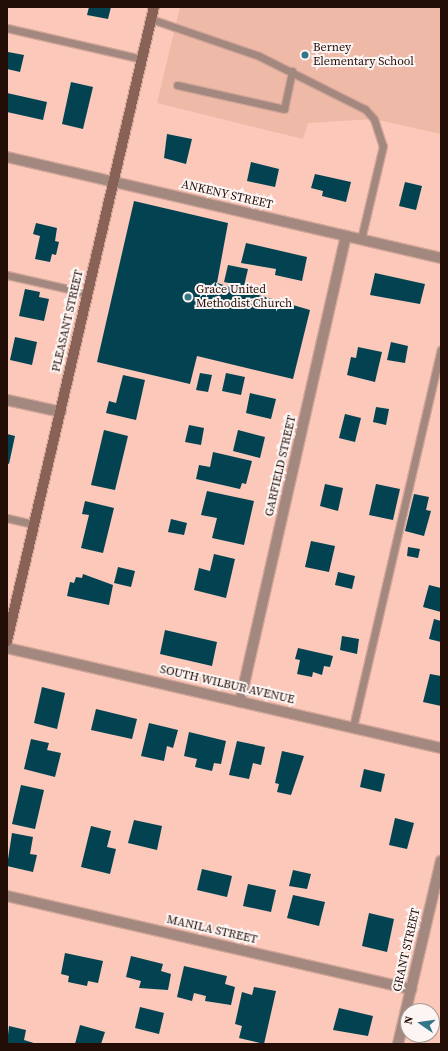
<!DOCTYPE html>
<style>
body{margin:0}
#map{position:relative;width:448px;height:1051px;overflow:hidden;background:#fbc8b9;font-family:"Source Serif 4",serif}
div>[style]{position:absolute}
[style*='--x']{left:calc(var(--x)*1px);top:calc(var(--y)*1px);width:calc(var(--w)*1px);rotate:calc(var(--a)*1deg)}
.built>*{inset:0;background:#efb9a7}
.building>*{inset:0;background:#034351}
.roads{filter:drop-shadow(1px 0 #d4a799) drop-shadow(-1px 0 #d4a799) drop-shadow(0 1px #d4a799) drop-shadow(0 -1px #d4a799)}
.service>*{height:7px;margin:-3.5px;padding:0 3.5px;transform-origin:3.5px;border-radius:3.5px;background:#a38880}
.minor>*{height:10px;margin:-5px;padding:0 5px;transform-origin:5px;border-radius:5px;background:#a38880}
.secondary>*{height:10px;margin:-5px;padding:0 5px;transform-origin:5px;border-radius:5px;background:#886257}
.dots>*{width:11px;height:11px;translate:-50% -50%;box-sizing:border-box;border:2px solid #fcf5f3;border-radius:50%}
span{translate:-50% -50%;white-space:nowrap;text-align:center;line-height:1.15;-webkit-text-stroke:4px #fcf5f3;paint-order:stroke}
.poi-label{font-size:12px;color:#230e07}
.left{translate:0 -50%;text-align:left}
.street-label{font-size:12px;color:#230e07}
.frame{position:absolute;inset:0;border:8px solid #230e07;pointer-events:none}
.north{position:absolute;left:400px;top:1003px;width:40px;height:40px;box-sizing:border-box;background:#fcf5f3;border:1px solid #a59995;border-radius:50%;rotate:283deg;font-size:11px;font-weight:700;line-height:16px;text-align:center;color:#230e07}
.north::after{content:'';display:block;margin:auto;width:14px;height:18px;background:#337687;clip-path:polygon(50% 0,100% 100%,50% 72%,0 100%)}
</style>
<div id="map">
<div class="built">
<div style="clip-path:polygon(180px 7px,441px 7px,441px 134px,374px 119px,308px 123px,303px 139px,157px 103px)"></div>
</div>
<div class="building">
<div style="clip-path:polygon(89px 7px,111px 7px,108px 19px,87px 15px)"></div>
<div style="clip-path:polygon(8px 52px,24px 55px,20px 72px,7px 69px)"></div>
<div style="clip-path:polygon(71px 82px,93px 87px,83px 129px,62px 124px)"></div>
<div style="clip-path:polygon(7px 93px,47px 102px,43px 120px,7px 112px)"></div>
<div style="clip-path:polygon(167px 134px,192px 139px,186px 164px,164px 158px)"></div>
<div style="clip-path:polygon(251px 162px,279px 169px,275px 187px,247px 181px)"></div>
<div style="clip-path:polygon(315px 174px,351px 182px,346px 202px,322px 196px,323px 191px,311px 188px)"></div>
<div style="clip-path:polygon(405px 182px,422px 186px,416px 210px,399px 206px)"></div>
<div style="clip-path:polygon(134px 201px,228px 223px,217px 283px,310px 310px,293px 379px,197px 356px,190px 384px,97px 362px)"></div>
<div style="clip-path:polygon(36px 223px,57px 228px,55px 241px,59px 242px,56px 255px,52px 254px,50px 262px,35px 259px,40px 236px,33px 234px)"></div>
<div style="clip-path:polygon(246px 243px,307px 257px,302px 281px,275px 275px,276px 269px,241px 263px)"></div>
<div style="clip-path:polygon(228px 265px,248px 269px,244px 286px,224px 282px)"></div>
<div style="clip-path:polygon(375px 273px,425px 284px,420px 304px,370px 295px)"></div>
<div style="clip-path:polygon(25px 289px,40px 292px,39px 297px,49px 299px,44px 321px,19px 316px)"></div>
<div style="clip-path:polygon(15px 337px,37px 342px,32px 365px,10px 360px)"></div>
<div style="clip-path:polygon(391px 342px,408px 346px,405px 363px,387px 360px)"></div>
<div style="clip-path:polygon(358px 347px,382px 352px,375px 382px,347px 375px,351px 357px,356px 358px)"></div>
<div style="clip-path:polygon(200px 373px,212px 375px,208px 392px,196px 390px)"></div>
<div style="clip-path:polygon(226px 373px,245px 377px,241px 395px,222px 391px)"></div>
<div style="clip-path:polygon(123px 375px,145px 380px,136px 420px,106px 413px,109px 401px,116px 403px)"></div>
<div style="clip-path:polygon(250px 393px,276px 399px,271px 419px,246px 413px)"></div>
<div style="clip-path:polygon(376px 407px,389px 409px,386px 425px,373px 422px)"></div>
<div style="clip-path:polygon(345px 414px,361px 418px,355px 442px,339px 438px)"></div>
<div style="clip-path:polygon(189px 425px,204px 428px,201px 445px,185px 442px)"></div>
<div style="clip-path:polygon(104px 430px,128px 436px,115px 490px,91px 485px)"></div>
<div style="clip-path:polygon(238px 430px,265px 437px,260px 458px,233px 451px)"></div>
<div style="clip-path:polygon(7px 434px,15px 436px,9px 464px,7px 463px)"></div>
<div style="clip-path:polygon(213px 452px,252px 461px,246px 484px,242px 483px,240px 489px,196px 479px,199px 465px,210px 467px)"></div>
<div style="clip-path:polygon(325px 484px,343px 488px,338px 511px,320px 506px)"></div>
<div style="clip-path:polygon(376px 484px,400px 489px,393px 520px,369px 515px)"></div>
<div style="clip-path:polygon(207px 491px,254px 501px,244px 545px,212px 538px,217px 518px,201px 515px)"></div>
<div style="clip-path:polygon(414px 494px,429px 497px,426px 510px,431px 511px,424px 536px,405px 531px)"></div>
<div style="clip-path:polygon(85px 501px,114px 508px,103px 553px,81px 548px,89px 515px,82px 514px)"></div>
<div style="clip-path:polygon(171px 519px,187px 523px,184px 535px,168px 532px)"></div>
<div style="clip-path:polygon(311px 541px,335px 546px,329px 572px,305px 567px)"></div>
<div style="clip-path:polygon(408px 547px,420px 549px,418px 558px,407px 556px)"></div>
<div style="clip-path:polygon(214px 554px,235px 559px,226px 598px,194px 590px,199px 568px,210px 571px)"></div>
<div style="clip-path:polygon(118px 567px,135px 571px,131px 587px,114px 583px)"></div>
<div style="clip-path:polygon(338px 572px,355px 576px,352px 589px,335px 585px)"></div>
<div style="clip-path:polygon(83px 574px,113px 585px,109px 605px,67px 596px,70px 582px,74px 583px,76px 577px,82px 578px)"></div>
<div style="clip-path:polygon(429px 585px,441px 588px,441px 612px,423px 607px)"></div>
<div style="clip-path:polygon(434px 619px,441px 621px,441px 642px,429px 639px)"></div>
<div style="clip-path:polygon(165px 630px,217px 642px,212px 666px,160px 654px)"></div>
<div style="clip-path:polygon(342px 636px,359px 639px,357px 654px,340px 650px)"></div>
<div style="clip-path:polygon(298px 648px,333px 656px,330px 667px,324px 666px,322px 675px,313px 672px,312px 677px,297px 674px,300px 660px,295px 659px)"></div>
<div style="clip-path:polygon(430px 674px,441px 676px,441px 706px,423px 702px)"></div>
<div style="clip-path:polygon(42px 687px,65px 693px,57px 729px,34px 723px)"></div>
<div style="clip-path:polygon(96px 709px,137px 719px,132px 739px,91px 730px)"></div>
<div style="clip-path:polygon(149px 723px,178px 730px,173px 748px,167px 746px,164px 761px,141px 756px)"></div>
<div style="clip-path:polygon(189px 732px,226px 741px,221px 764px,214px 763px,212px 771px,195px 767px,197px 759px,184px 756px)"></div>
<div style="clip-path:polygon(31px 739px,49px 743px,47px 750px,61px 753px,55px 777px,24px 769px)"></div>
<div style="clip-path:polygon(237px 741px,265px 747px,261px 765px,253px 763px,249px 779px,229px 775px)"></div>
<div style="clip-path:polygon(282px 751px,304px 756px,291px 795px,277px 792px,279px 784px,275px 783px)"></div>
<div style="clip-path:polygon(364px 769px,385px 774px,381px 792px,360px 787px)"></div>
<div style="clip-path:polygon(21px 785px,44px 790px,35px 829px,12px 824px)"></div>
<div style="clip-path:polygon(395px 818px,414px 823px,407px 849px,389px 845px)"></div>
<div style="clip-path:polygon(134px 820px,162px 826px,157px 850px,128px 843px)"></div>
<div style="clip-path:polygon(91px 826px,111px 831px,107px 847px,116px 849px,110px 874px,81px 867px)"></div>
<div style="clip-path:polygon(12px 833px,33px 837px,30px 854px,37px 855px,33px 872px,7px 866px)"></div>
<div style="clip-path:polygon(202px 869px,232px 876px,227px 897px,197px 890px)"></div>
<div style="clip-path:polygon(293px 870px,311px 874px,307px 889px,289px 886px)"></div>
<div style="clip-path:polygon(248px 884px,276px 890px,271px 912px,243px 906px)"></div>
<div style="clip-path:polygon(293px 895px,325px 902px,319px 926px,287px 918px)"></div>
<div style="clip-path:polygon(369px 913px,394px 919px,387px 952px,362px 946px)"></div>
<div style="clip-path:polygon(65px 953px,103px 961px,98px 983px,88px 981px,87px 986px,68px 982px,69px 976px,61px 974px)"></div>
<div style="clip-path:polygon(131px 956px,163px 964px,161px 971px,171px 974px,168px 990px,139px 988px,141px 981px,126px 977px)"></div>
<div style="clip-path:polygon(184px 966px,227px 976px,225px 984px,235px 987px,231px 1005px,205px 1001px,206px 996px,194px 993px,192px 1001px,177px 997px)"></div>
<div style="clip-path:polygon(254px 987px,276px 991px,264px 1044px,239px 1038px,242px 1026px,235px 1024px,242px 992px,252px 995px)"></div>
<div style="clip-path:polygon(140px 1007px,164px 1013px,159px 1034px,135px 1028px)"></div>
<div style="clip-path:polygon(339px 1008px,373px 1016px,368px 1036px,333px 1030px)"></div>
<div style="clip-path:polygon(80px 1025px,105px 1032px,101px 1044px,75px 1044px)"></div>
<div style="clip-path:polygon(9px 1026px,26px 1030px,24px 1040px,37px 1044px,7px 1044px)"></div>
</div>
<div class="roads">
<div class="service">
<div style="--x:151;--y:19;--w:114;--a:18.9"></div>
<div style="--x:259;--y:56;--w:119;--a:26.6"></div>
<div style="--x:365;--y:109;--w:13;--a:48"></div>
<div style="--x:374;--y:119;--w:28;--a:72"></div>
<div style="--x:383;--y:146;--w:96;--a:103.3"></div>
<div style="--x:7;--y:28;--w:139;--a:12.9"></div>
<div style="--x:177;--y:85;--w:110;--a:12.6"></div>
<div style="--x:284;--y:109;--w:39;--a:-78"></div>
<div style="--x:7;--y:275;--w:82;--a:12.7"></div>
<div style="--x:7;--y:518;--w:28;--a:13"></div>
<div style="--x:353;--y:727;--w:387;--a:-76.9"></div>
</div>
<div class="minor">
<div style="--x:7;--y:157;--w:446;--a:13.1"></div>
<div style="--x:7;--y:400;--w:55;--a:12.5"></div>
<div style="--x:7;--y:648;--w:445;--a:13"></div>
<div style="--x:240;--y:702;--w:478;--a:-77.2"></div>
<div style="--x:7;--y:896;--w:415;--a:13"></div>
<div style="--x:398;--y:1044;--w:188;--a:-76.8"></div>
</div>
<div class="secondary">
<div style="--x:7;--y:641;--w:651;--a:-76.95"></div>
</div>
</div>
<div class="dots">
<div style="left:305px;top:55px;background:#337687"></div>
<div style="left:188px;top:297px;background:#337687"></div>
</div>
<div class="poi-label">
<span class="left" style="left:313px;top:55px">Berney<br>Elementary School</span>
<span class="left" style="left:196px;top:297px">Grace United<br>Methodist Church</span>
</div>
<div class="street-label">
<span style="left:227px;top:195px;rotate:13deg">ANKENY STREET</span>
<span style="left:68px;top:321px;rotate:-77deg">PLEASANT STREET</span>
<span style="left:281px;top:466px;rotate:-77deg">GARFIELD STREET</span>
<span style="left:227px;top:685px;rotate:13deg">SOUTH WILBUR AVENUE</span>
<span style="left:212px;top:930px;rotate:13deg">MANILA STREET</span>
<span style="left:407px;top:950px;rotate:-77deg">GRANT STREET</span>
</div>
<div class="frame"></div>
<div class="north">N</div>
</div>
